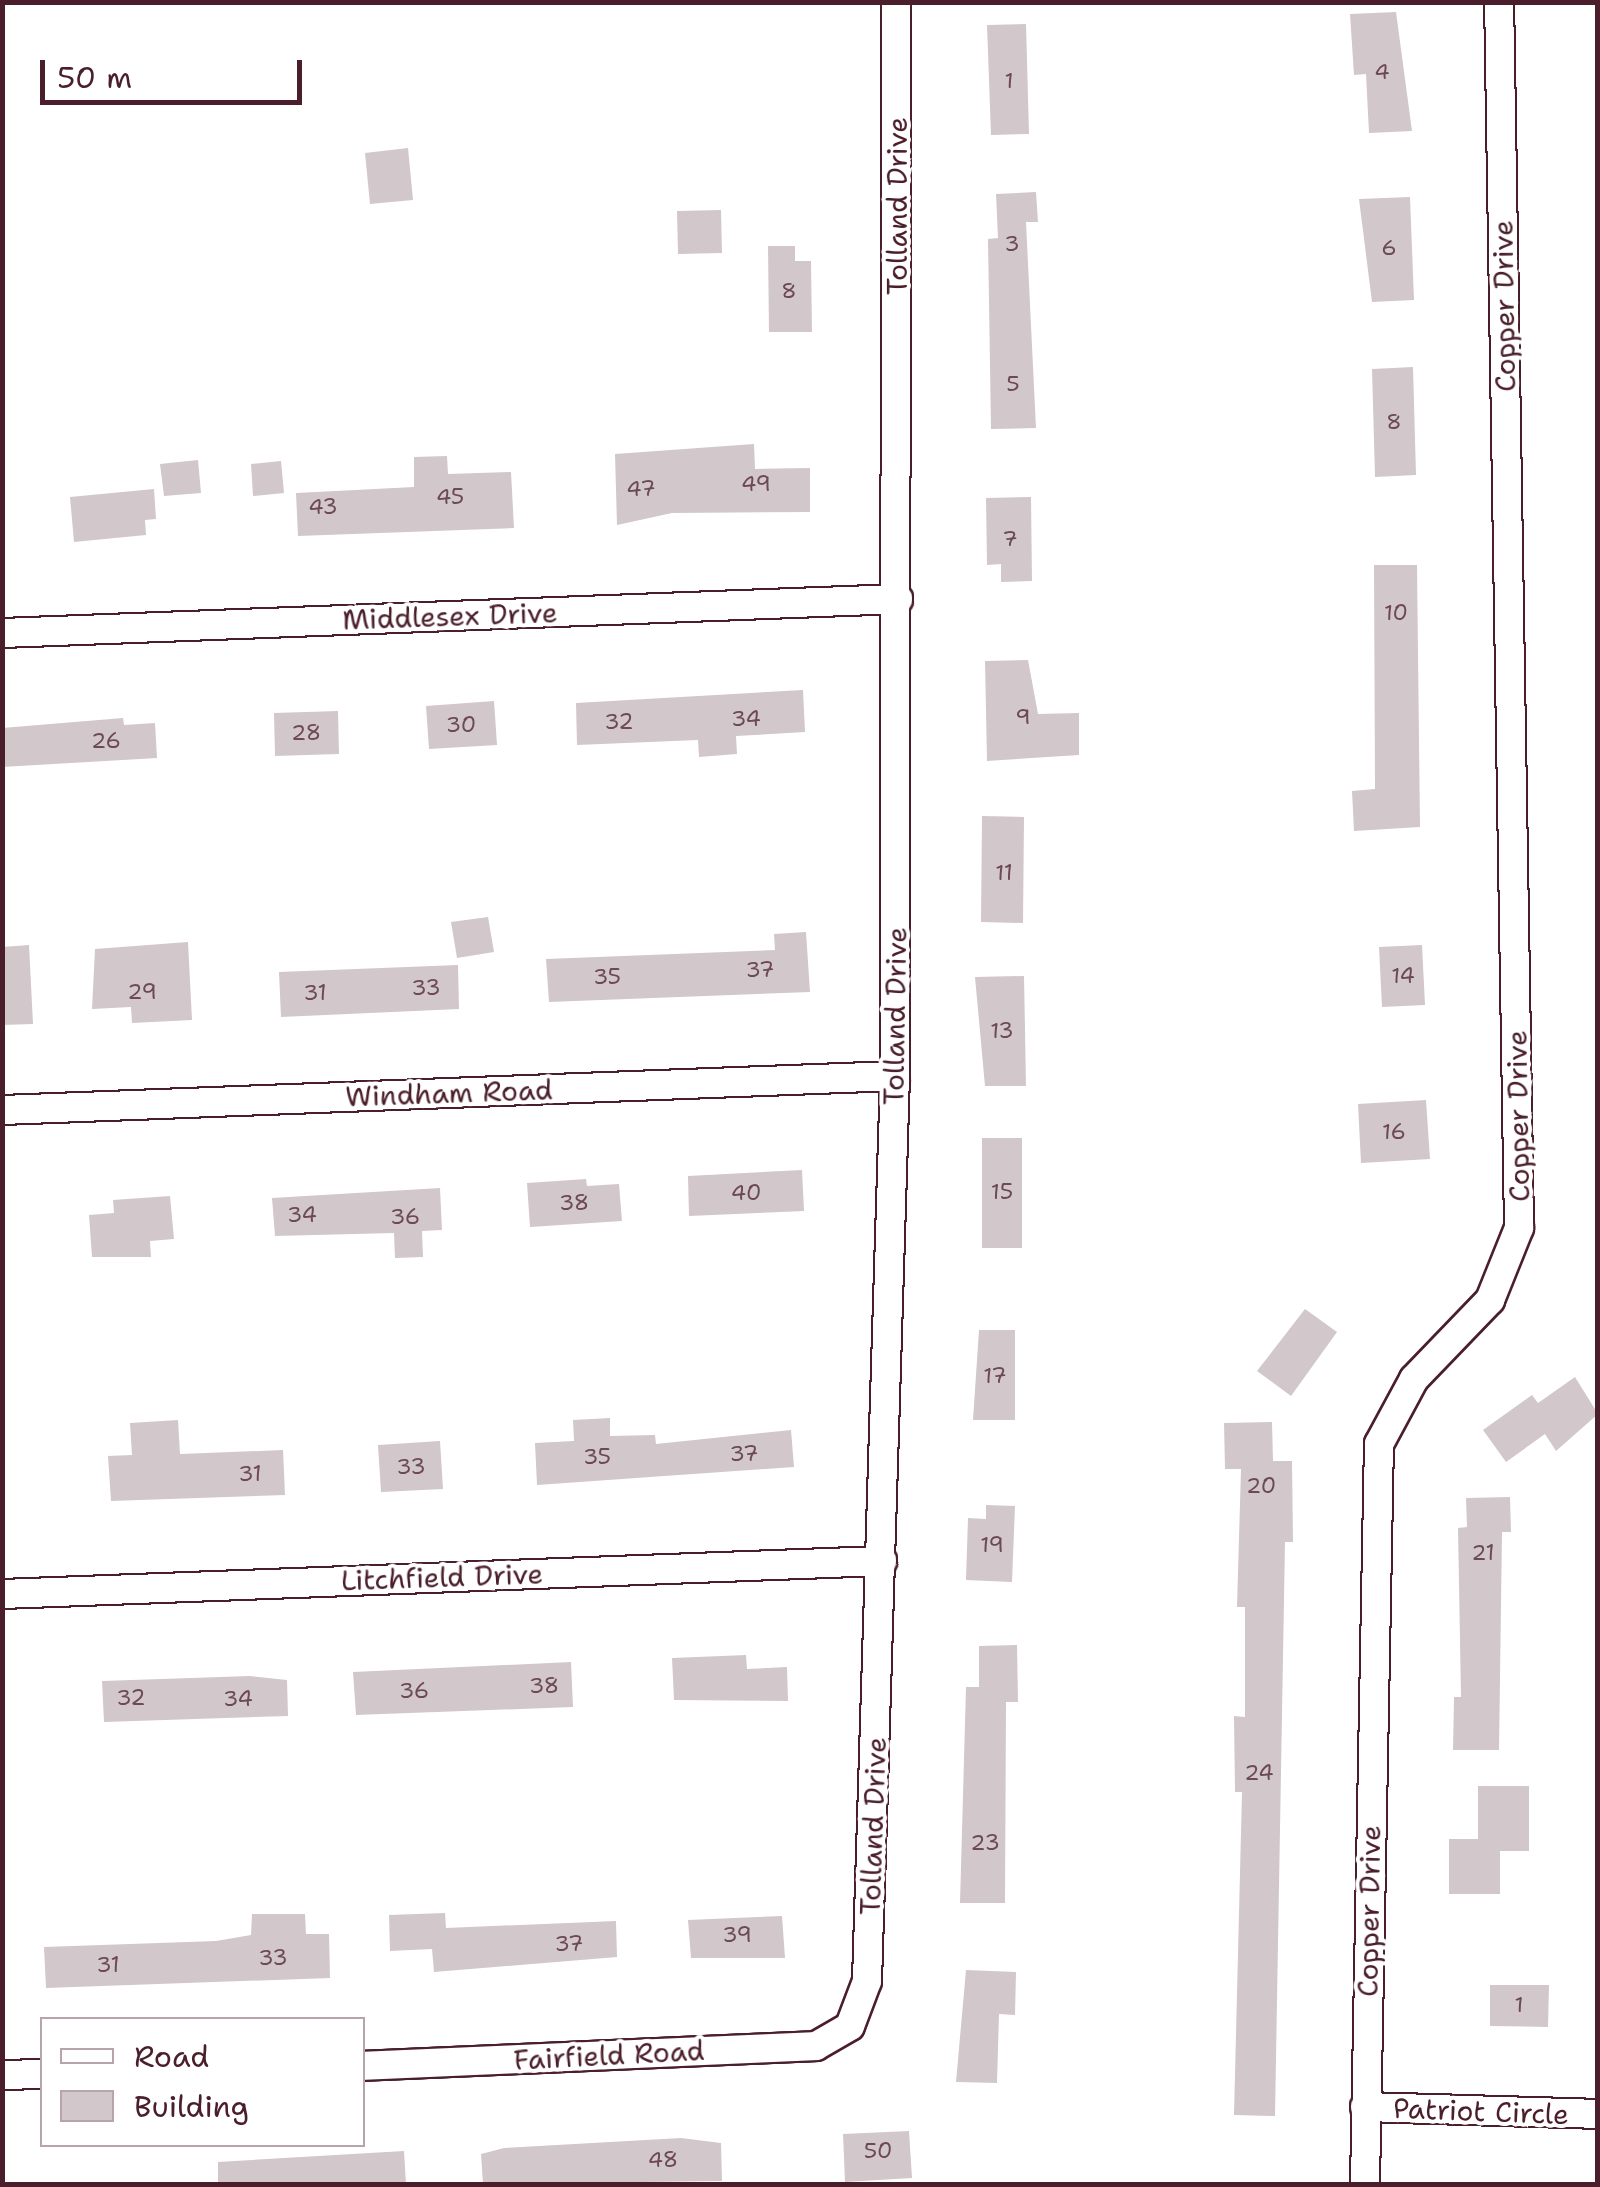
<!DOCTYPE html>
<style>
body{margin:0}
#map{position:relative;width:1600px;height:2187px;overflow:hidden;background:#fff;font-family:"Shantell Sans",sans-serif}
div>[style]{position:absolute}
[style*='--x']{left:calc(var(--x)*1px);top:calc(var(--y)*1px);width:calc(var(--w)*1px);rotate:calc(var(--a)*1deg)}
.building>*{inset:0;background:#d2c7cb}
.roads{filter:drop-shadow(2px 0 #4a1f2b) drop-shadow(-2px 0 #4a1f2b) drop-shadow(0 2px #4a1f2b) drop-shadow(0 -2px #4a1f2b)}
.minor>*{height:28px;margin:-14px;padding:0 14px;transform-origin:14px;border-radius:14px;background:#fff}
span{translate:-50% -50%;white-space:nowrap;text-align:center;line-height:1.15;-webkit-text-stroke:8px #fff;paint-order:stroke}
.number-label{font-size:22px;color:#6c4953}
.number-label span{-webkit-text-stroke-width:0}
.street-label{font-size:28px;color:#4a1f2b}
.frame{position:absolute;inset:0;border:5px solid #4a1f2b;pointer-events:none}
.legend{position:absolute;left:40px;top:2017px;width:325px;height:130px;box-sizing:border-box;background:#fff;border:2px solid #b7a5aa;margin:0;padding:12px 18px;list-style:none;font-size:30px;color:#4a1f2b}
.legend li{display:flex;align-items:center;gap:20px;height:50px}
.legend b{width:50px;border:2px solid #b7a5aa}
.scale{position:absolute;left:40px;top:60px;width:262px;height:45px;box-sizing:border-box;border:5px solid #4a1f2b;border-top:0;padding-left:12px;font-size:30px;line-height:35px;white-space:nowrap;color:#4a1f2b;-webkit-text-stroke:8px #fff;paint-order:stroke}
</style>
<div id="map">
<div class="building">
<div style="clip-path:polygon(1396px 12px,1412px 131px,1369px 133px,1366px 74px,1354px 75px,1350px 14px)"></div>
<div style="clip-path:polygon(1026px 24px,1029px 134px,991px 135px,987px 25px)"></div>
<div style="clip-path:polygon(408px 148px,413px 200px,370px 204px,365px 153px)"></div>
<div style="clip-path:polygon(1036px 192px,1038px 222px,1026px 222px,1036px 428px,991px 429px,988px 239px,998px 238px,996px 194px)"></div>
<div style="clip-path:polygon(1410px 197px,1414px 300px,1372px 302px,1359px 199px)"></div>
<div style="clip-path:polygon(721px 210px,722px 253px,678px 254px,677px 211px)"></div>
<div style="clip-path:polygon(768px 246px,795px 246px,795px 261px,811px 261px,812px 332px,769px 332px)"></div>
<div style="clip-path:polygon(1413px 367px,1416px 475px,1375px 477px,1372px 369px)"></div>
<div style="clip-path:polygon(754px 444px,755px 469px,810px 468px,810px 512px,672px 513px,617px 525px,615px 454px)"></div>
<div style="clip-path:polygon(447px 456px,448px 474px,511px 472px,514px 528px,298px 536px,296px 493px,414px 487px,414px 457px)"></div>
<div style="clip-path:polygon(198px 460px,201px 493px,164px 496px,160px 464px)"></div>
<div style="clip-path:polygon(281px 461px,284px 493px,253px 496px,251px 464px)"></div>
<div style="clip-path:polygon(154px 489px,156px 519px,145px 520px,146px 535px,74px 542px,70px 497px)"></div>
<div style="clip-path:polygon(1031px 497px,1032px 581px,1001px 582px,1001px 564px,987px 565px,986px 498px)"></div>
<div style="clip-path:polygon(1374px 565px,1417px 565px,1420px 827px,1354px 831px,1352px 791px,1375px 789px)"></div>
<div style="clip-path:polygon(1028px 660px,1038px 714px,1079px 713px,1079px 755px,987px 761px,985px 661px)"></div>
<div style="clip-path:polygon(803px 690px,805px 732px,736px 736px,737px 754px,699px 757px,698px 740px,577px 745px,576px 703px)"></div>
<div style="clip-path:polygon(494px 701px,497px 745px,429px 749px,426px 706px)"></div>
<div style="clip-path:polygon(338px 711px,339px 754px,275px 756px,274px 713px)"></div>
<div style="clip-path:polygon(123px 718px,124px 725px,155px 723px,157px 758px,2px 767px,2px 728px)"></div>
<div style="clip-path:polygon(982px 816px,1024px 817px,1023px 923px,981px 922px)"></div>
<div style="clip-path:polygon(488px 917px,494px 952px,457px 958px,451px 922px)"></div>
<div style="clip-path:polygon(806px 932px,810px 992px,549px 1002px,546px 959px,775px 950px,774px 934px)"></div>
<div style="clip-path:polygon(188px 942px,192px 1020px,132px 1023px,131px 1007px,92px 1009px,95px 949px)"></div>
<div style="clip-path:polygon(29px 945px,33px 1024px,2px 1025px,2px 947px)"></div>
<div style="clip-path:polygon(1422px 945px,1425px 1005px,1382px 1007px,1379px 947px)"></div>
<div style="clip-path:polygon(458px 965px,459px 1009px,281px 1017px,279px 972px)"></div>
<div style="clip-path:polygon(1024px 976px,1026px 1086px,985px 1086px,975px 977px)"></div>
<div style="clip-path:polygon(1426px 1100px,1430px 1159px,1361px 1163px,1358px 1104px)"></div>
<div style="clip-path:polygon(982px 1138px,1022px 1138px,1022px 1248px,982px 1248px)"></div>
<div style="clip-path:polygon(802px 1170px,804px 1211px,689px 1216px,688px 1176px)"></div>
<div style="clip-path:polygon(586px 1179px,587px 1186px,619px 1184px,622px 1221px,530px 1227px,527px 1183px)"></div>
<div style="clip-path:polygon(440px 1188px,442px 1230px,422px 1231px,423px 1257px,395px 1258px,394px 1233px,275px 1236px,272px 1198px)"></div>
<div style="clip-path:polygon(170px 1196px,174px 1239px,150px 1241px,151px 1257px,92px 1257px,89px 1215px,114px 1213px,113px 1200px)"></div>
<div style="clip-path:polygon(1305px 1309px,1337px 1332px,1291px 1396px,1257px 1371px)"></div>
<div style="clip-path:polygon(979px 1330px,1015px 1330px,1015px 1420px,973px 1420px)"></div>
<div style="clip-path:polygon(1575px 1377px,1598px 1414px,1556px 1451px,1545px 1434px,1506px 1462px,1483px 1430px,1532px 1395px,1538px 1403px)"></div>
<div style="clip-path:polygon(610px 1418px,610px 1436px,655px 1435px,656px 1444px,791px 1430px,794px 1467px,537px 1485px,535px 1443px,574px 1441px,573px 1420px)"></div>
<div style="clip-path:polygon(178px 1420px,180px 1454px,283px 1450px,285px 1495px,111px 1501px,108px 1456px,132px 1455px,130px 1423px)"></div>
<div style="clip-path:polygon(1272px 1422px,1273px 1461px,1292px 1461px,1293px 1542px,1285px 1542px,1275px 2116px,1234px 2115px,1242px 1792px,1235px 1792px,1234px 1716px,1245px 1717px,1245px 1607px,1237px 1607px,1241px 1469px,1225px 1469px,1224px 1423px)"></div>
<div style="clip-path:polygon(440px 1441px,443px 1489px,381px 1492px,378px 1445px)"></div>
<div style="clip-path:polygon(1510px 1497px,1511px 1532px,1502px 1532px,1499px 1750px,1453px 1750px,1454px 1697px,1461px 1697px,1458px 1528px,1467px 1527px,1466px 1498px)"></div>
<div style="clip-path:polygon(986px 1505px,1015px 1506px,1012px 1582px,966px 1580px,968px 1518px,986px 1519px)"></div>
<div style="clip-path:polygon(1017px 1645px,1018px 1702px,1006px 1702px,1005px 1903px,960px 1903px,966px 1687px,979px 1687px,979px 1646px)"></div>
<div style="clip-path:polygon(746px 1655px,747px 1669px,787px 1667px,788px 1701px,674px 1700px,672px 1658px)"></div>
<div style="clip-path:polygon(571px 1662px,573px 1707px,356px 1715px,353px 1672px)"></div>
<div style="clip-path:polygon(250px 1676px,287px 1680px,288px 1716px,104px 1722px,102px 1681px)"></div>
<div style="clip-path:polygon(1478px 1786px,1529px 1786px,1529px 1851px,1500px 1851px,1500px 1894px,1449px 1894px,1449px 1839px,1478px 1839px)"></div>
<div style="clip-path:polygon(445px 1913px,446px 1928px,616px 1921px,617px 1957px,434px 1972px,432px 1949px,390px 1951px,389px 1915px)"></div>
<div style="clip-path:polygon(252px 1914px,305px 1914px,306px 1934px,329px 1934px,330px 1978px,46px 1988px,44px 1947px,216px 1941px,251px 1935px)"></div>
<div style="clip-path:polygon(782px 1916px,785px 1958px,691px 1958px,688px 1920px)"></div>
<div style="clip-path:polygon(966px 1970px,1016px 1972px,1015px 2015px,999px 2014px,997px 2083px,956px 2082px)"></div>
<div style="clip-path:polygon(1490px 1985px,1549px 1985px,1548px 2027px,1490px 2026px)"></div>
<div style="clip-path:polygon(909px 2131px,912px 2178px,845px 2182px,843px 2134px)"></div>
<div style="clip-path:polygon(681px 2138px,721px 2143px,722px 2181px,483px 2184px,481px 2154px,504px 2148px)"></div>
<div style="clip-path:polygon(404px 2151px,406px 2184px,218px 2184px,218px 2162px)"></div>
</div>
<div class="roads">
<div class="minor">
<div style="--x:2;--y:633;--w:897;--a:-2.17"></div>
<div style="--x:2;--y:1110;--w:894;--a:-2.18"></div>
<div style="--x:2;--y:1594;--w:881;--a:-2.15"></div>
<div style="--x:362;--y:2066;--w:454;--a:-2.5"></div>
<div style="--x:816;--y:2046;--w:39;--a:-30"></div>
<div style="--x:850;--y:2026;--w:48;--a:-69.3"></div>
<div style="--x:867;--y:1981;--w:905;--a:-88.23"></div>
<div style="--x:895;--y:1076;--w:1074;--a:-89.95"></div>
<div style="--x:2;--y:2075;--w:40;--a:-1.4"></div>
<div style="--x:1365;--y:2107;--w:233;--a:1.7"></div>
<div style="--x:1365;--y:2184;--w:740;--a:-88.92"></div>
<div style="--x:1379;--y:1444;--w:74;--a:-61.7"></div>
<div style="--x:1414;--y:1379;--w:110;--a:-46.1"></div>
<div style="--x:1490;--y:1300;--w:78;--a:-68.1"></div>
<div style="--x:1519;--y:1228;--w:1226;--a:-90.93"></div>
</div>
</div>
<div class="number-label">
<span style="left:1382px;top:72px">4</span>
<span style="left:1009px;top:81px">1</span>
<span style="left:1012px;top:244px">3</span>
<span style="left:1389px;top:248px">6</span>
<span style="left:789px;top:291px">8</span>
<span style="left:1013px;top:384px">5</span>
<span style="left:1394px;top:422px">8</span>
<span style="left:756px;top:484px">49</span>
<span style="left:641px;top:489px">47</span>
<span style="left:450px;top:497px">45</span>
<span style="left:323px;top:507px">43</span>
<span style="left:1010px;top:539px">7</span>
<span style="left:1396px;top:613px">10</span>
<span style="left:1023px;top:717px">9</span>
<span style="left:746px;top:719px">34</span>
<span style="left:619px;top:722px">32</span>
<span style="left:461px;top:725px">30</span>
<span style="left:306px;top:733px">28</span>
<span style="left:106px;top:741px">26</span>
<span style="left:1004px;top:873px">11</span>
<span style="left:760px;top:970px">37</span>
<span style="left:1403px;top:976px">14</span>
<span style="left:607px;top:977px">35</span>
<span style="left:426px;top:988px">33</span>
<span style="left:142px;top:992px">29</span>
<span style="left:315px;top:993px">31</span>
<span style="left:1002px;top:1031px">13</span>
<span style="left:1394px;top:1132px">16</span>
<span style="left:1002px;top:1192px">15</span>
<span style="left:746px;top:1193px">40</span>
<span style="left:574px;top:1203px">38</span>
<span style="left:302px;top:1215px">34</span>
<span style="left:405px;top:1217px">36</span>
<span style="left:995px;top:1376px">17</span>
<span style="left:744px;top:1454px">37</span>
<span style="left:597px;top:1457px">35</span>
<span style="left:411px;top:1467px">33</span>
<span style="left:250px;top:1474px">31</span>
<span style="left:1261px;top:1486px">20</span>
<span style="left:992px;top:1545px">19</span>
<span style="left:1483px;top:1553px">21</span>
<span style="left:544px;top:1686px">38</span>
<span style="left:414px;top:1691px">36</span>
<span style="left:131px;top:1698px">32</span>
<span style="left:238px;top:1699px">34</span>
<span style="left:1259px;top:1773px">24</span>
<span style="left:985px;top:1843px">23</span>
<span style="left:737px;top:1935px">39</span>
<span style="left:569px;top:1944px">37</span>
<span style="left:273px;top:1958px">33</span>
<span style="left:108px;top:1965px">31</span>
<span style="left:1519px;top:2005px">1</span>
<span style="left:878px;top:2151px">50</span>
<span style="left:663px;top:2160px">48</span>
</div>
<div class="street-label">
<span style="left:897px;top:206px;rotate:-90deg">Tolland Drive</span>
<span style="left:1504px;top:306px;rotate:-91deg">Copper Drive</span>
<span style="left:450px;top:616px;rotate:-2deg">Middlesex Drive</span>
<span style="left:895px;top:1016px;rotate:-89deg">Tolland Drive</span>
<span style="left:449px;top:1093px;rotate:-2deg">Windham Road</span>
<span style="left:1518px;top:1116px;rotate:-91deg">Copper Drive</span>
<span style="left:442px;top:1577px;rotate:-2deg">Litchfield Drive</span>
<span style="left:873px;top:1826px;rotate:-88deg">Tolland Drive</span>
<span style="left:1369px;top:1911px;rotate:-89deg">Copper Drive</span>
<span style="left:609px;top:2055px;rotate:-3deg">Fairfield Road</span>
<span style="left:1481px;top:2111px;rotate:2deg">Patriot Circle</span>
</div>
<div class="frame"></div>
<ul class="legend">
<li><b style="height:12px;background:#fff"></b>Road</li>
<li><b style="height:28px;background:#d2c7cb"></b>Building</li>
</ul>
<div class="scale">50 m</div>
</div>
